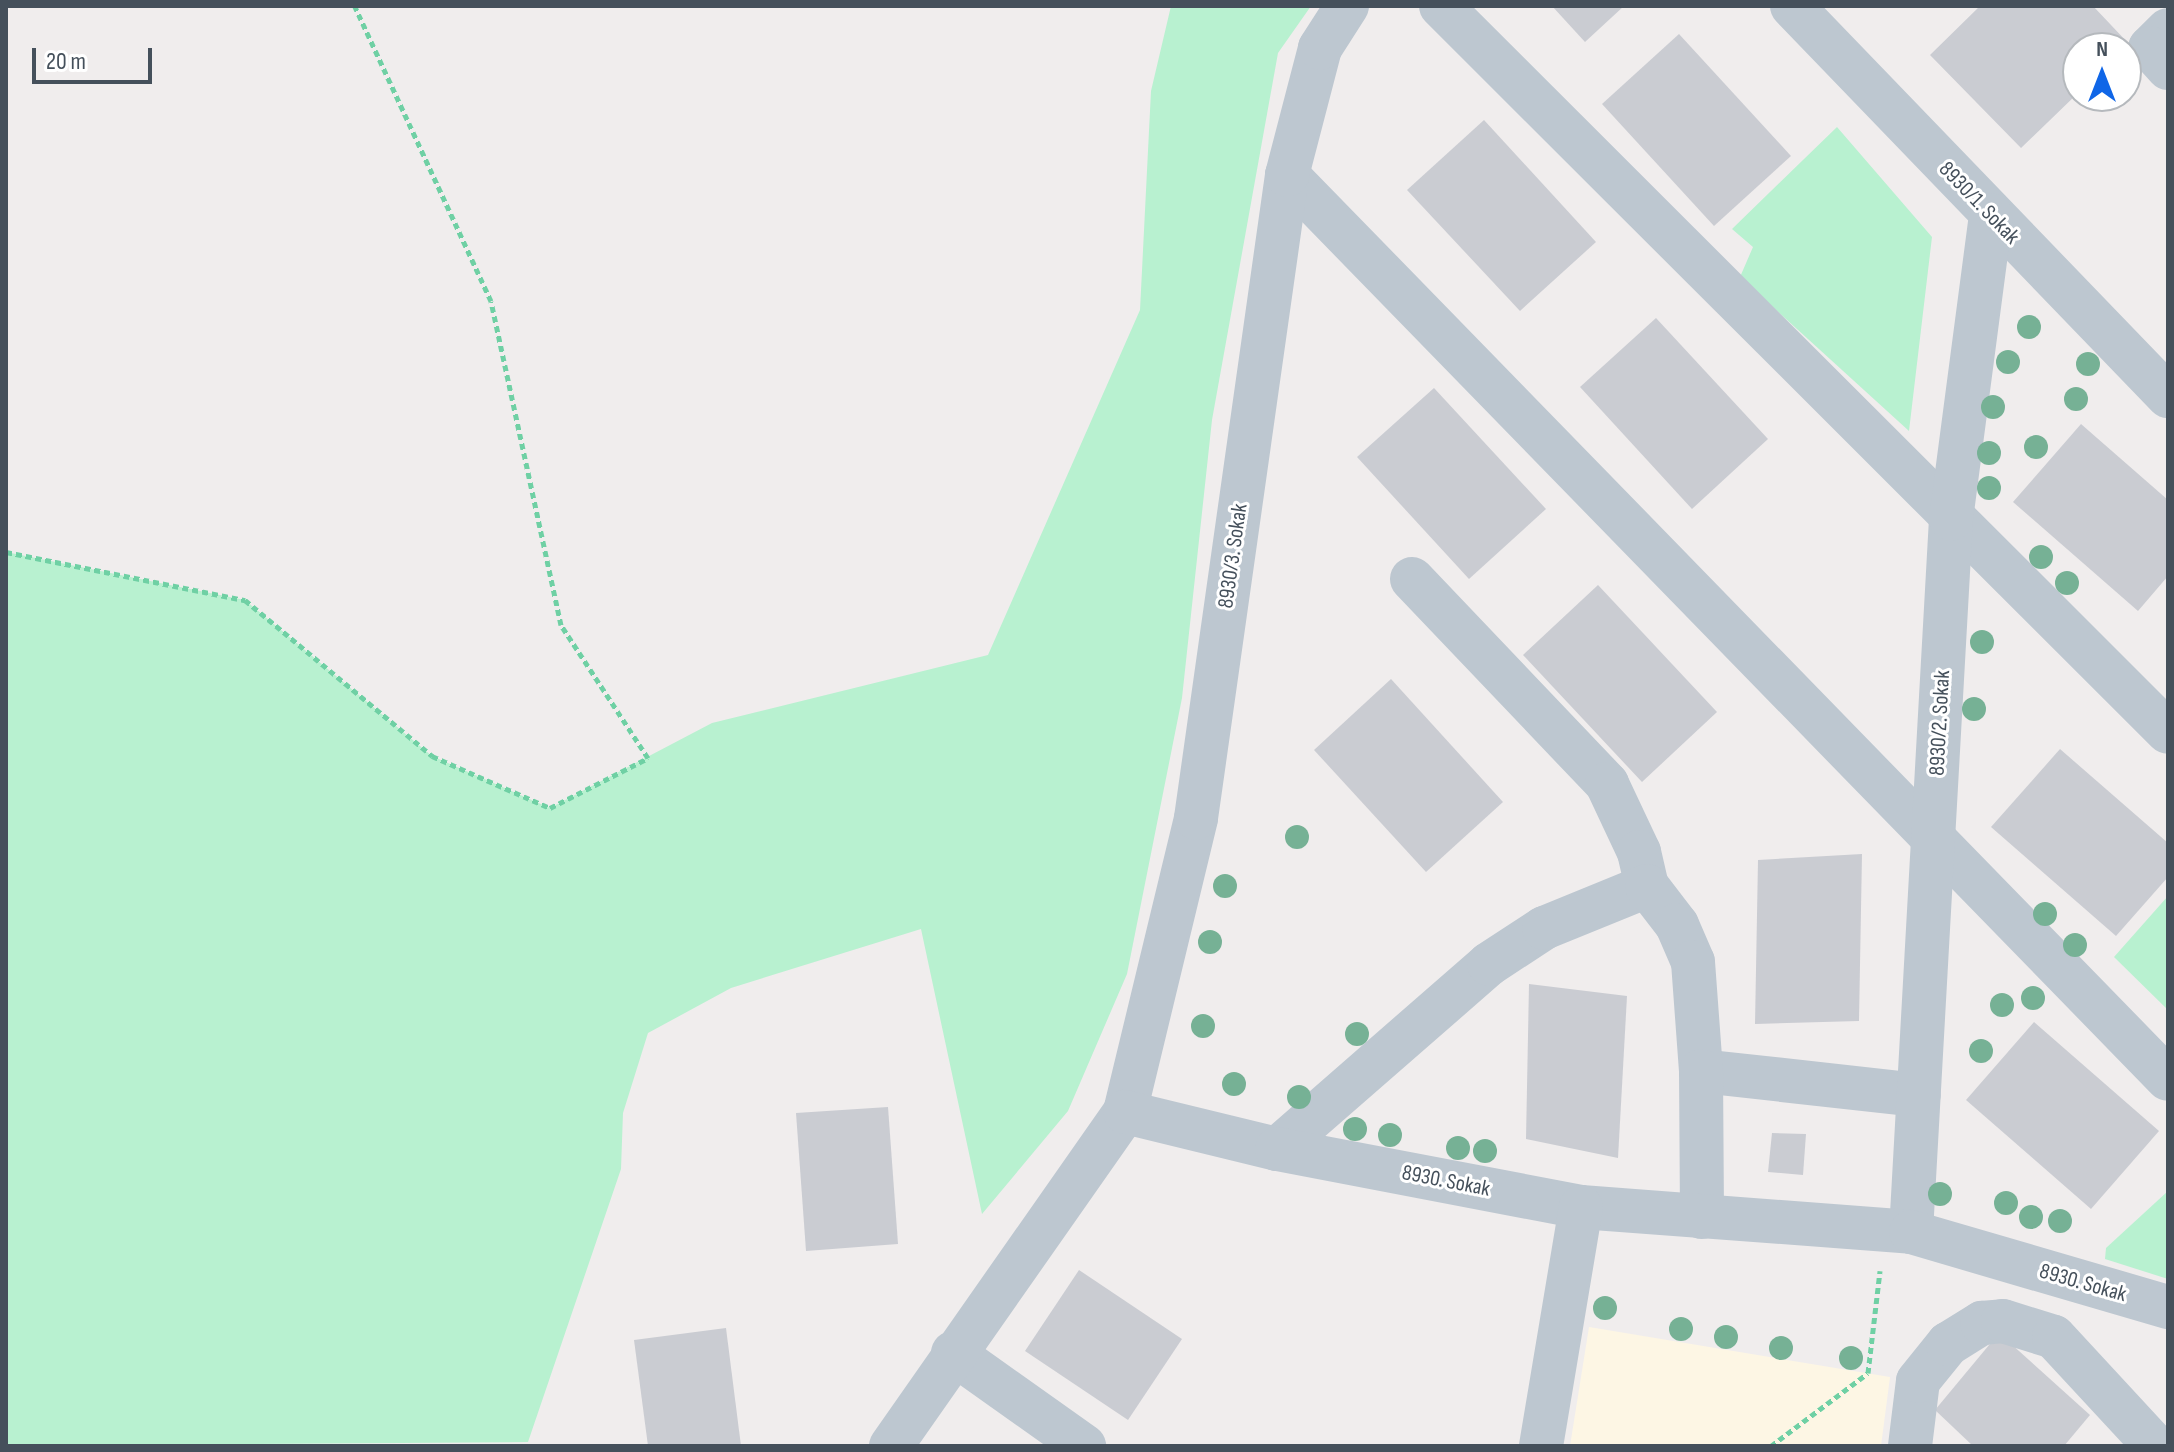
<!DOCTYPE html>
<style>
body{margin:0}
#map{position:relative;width:2174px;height:1452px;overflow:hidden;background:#f0eded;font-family:"Sofia Sans Condensed",sans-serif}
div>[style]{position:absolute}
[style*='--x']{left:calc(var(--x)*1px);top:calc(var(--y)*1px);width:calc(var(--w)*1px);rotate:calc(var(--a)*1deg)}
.commercial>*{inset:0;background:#fdf6e4}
.green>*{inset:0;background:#b8f1d0}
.building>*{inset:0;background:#caccd2}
.path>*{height:5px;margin-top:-2.5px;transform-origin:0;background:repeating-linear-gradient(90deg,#6fd0a4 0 6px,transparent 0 10px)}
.minor>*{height:44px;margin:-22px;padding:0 22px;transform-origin:22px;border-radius:22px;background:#bdc7d0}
.trees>*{width:24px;height:24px;margin:-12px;border-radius:50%;background:#76b195}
span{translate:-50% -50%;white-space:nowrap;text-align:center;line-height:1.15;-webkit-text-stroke:6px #fff;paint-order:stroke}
.street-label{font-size:22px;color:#45505b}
.frame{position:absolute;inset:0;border:8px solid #45505b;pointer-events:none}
.north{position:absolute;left:2062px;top:32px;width:80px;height:80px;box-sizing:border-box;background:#fff;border:2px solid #b5b9bd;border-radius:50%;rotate:0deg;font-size:22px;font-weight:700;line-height:32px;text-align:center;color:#45505b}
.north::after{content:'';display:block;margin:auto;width:28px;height:36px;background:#1066e7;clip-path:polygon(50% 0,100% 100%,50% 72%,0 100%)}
.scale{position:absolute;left:32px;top:48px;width:120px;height:36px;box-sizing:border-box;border:4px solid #45505b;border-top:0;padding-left:10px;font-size:24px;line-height:28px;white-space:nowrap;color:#45505b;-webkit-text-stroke:6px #fff;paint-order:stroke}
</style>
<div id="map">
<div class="commercial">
<div style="clip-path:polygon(1589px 1327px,1890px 1377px,1881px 1446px,1570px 1446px)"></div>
</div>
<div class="green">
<div style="clip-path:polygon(1171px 6px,1311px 6px,1278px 53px,1212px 420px,1182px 698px,1127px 974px,1068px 1111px,982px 1214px,921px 929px,731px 988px,648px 1033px,623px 1113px,621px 1169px,528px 1442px,6px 1446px,6px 552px,245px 600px,432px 756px,550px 808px,712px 723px,988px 655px,1140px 310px,1151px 91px)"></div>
<div style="clip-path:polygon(1837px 127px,1932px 237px,1909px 431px,1740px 277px,1753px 247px,1732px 229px)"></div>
<div style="clip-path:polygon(2168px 896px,2168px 1010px,2114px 957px)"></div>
<div style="clip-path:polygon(2168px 1191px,2168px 1279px,2105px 1259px,2106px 1248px)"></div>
</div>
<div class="building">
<div style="clip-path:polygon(1552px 6px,1624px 6px,1585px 42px)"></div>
<div style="clip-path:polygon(1980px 6px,2093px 6px,2129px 44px,2125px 48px,2078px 48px,2078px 93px,2021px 148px,1930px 55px)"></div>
<div style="clip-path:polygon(1679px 34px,1791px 156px,1714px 226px,1602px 104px)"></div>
<div style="clip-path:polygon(1484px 120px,1596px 242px,1520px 311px,1407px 190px)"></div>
<div style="clip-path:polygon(1656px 318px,1768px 439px,1692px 509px,1580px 387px)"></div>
<div style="clip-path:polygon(1434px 388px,1546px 509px,1469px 579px,1357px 457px)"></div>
<div style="clip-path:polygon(2081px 424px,2168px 500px,2168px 576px,2138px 611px,2013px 502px)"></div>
<div style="clip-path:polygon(1598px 585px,1717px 712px,1642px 782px,1523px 655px)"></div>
<div style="clip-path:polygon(1391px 679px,1503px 802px,1426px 872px,1314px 750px)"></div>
<div style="clip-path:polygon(2060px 749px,2168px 843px,2168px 877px,2116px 936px,1991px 827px)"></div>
<div style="clip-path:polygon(1862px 854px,1859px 1021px,1755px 1024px,1758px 860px)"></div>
<div style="clip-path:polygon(1529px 984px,1627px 996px,1618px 1158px,1526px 1139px)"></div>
<div style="clip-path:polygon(2034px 1022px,2159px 1131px,2091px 1209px,1966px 1100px)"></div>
<div style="clip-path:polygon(888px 1107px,898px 1244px,806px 1251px,796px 1113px)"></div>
<div style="clip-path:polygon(1772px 1133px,1806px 1134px,1803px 1175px,1768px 1172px)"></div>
<div style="clip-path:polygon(1079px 1270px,1182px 1339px,1128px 1420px,1025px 1351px)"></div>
<div style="clip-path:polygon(726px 1328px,741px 1446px,648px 1446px,634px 1340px)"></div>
<div style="clip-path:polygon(1999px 1333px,2090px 1415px,2064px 1446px,1973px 1446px,1935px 1410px)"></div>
</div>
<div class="path">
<div style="--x:6;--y:552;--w:244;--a:11.4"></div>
<div style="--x:245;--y:600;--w:244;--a:39.8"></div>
<div style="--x:432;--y:756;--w:129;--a:23.8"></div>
<div style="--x:550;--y:808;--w:110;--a:-27"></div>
<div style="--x:648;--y:758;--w:159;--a:-123.2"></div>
<div style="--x:561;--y:625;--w:331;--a:-102.2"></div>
<div style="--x:491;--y:301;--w:325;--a:-114.8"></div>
<div style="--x:1771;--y:1446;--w:121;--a:-37"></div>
<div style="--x:1868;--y:1373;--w:103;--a:-83.3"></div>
</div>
<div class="minor">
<div style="--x:1441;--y:6;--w:1027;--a:44.96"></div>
<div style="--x:1792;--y:6;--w:542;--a:46.05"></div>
<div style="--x:2168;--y:30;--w:25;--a:135"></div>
<div style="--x:2150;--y:48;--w:27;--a:48"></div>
<div style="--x:1287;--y:175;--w:1262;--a:45.74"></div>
<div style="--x:1412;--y:579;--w:283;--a:46.4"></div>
<div style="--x:1607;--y:784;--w:75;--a:64.8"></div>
<div style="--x:1639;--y:852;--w:35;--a:77"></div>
<div style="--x:1701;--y:1071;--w:219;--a:6.3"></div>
<div style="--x:1125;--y:1112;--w:302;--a:-76.4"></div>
<div style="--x:1196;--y:818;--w:649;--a:-81.94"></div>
<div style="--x:1287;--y:175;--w:131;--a:-75.4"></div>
<div style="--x:1320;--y:48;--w:50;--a:-57.3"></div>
<div style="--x:1277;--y:1149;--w:281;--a:-41.1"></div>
<div style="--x:1489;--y:964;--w:66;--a:-33.2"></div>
<div style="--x:1544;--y:928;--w:111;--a:-22.2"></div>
<div style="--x:1647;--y:886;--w:49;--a:52.4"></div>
<div style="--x:1677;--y:925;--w:40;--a:66.6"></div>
<div style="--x:1693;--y:962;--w:109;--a:85.8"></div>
<div style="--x:1701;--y:1071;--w:146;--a:89.6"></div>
<div style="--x:1911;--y:1232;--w:714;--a:-86.79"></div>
<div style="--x:1951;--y:519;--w:306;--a:-82.5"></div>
<div style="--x:953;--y:1353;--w:161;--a:35.4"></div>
<div style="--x:891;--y:1446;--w:408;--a:-55"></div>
<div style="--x:1125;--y:1112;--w:156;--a:13.7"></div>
<div style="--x:1277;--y:1149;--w:309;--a:10.8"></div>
<div style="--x:1581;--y:1207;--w:331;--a:4.3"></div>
<div style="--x:1911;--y:1232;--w:268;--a:16.3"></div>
<div style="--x:1541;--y:1446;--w:242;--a:-80.5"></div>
<div style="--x:1910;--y:1446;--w:65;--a:-83"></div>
<div style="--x:1918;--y:1381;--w:48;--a:-51"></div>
<div style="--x:1948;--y:1344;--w:40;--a:-32"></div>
<div style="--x:1982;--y:1323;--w:21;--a:-5"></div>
<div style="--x:2003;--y:1321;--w:53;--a:17.4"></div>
<div style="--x:2054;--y:1337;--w:149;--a:47.2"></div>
</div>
<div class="trees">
<div style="left:2029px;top:327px"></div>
<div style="left:2008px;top:362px"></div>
<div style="left:2088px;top:364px"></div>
<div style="left:2076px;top:399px"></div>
<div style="left:1993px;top:407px"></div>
<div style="left:2036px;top:447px"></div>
<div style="left:1989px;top:453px"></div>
<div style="left:1989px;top:488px"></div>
<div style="left:2041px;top:557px"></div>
<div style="left:2067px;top:583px"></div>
<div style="left:1982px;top:642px"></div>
<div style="left:1974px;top:709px"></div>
<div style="left:1297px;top:837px"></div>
<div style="left:1225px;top:886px"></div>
<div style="left:2045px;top:914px"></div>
<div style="left:1210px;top:942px"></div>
<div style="left:2075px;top:945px"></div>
<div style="left:2033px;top:998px"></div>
<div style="left:2002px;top:1005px"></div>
<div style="left:1203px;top:1026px"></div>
<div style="left:1357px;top:1034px"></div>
<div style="left:1981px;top:1051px"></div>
<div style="left:1234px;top:1084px"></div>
<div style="left:1299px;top:1097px"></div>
<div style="left:1355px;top:1129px"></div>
<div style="left:1390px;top:1135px"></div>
<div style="left:1458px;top:1148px"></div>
<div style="left:1485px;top:1151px"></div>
<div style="left:1940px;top:1194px"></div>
<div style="left:2006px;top:1203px"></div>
<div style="left:2031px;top:1217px"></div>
<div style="left:2060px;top:1221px"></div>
<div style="left:1605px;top:1308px"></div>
<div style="left:1681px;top:1329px"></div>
<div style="left:1726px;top:1337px"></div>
<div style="left:1781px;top:1348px"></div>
<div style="left:1851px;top:1358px"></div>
</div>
<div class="street-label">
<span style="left:1979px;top:203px;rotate:46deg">8930/1. Sokak</span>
<span style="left:1233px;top:556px;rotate:-82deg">8930/3. Sokak</span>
<span style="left:1940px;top:723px;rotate:-87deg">8930/2. Sokak</span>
<span style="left:1446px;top:1181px;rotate:11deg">8930. Sokak</span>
<span style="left:2083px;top:1283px;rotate:16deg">8930. Sokak</span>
</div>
<div class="frame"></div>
<div class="north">N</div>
<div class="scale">20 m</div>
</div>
